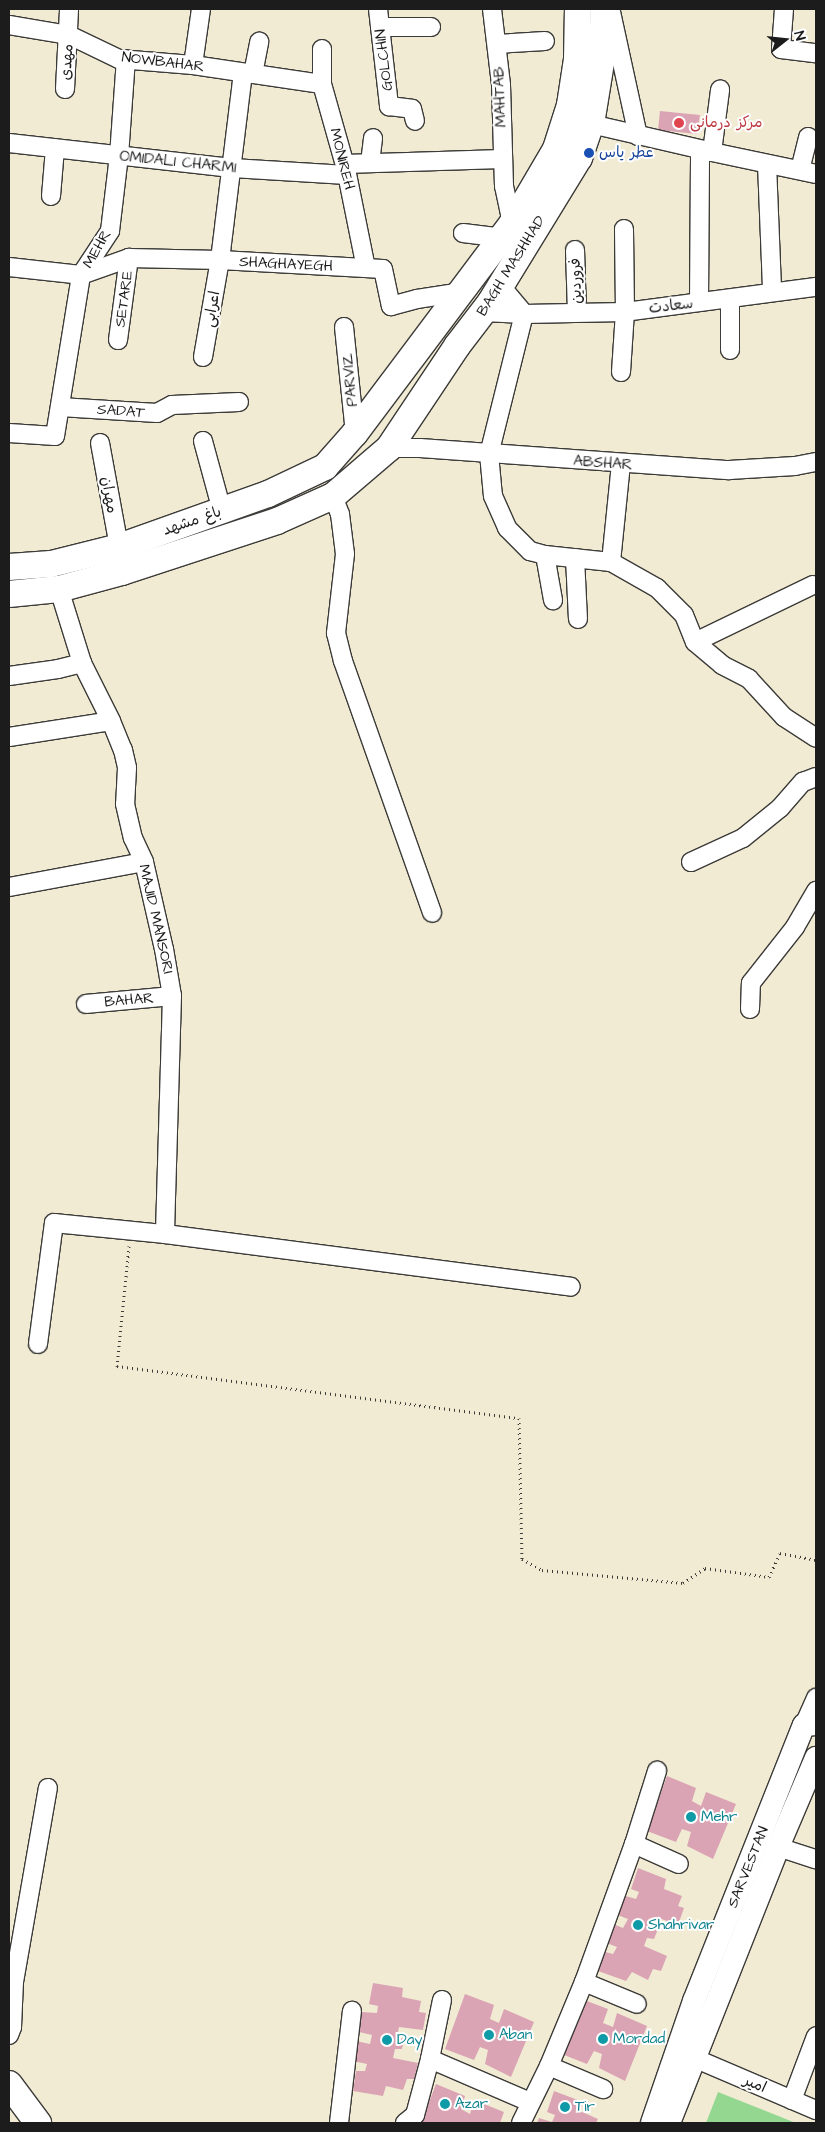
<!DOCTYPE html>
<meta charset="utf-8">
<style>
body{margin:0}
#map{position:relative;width:825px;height:2132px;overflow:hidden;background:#f2ebd4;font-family:"Architects Daughter","Playpen Sans Arabic",sans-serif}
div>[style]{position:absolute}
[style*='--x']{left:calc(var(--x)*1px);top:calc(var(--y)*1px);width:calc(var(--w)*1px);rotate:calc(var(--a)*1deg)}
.green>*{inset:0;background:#94d790}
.building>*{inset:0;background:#daa4b4}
.path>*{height:3px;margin-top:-1.5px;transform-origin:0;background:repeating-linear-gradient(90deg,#3c3b38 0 1px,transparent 0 5px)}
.roads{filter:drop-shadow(1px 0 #3c3b38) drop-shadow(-1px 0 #3c3b38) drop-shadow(0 1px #3c3b38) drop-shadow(0 -1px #3c3b38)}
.minor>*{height:18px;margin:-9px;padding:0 9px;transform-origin:9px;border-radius:9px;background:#fff}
.tertiary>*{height:22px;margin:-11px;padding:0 11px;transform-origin:11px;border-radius:11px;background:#fff}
.secondary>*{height:26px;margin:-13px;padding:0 13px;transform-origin:13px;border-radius:13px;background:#fff}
.dots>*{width:14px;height:14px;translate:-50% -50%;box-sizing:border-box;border:2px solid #fff;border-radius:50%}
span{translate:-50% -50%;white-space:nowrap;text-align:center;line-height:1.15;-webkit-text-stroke:4px #fff;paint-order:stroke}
.street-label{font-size:15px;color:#1c1c1c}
.health-label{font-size:15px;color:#be3a42}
.left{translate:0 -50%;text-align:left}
.transit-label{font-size:15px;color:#164399}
.culture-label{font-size:15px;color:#0d838f}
.frame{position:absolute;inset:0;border:10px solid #1c1c1c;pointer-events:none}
.north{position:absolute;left:760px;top:15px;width:50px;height:50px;-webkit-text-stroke:4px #fff;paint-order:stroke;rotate:74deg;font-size:14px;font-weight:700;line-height:20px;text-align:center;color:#1c1c1c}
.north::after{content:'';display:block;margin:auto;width:18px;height:22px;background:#1c1c1c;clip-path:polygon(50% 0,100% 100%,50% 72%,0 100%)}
</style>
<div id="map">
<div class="green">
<div style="clip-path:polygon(718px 2092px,796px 2123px,706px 2123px)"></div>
</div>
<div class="building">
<div style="clip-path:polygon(660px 111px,700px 115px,697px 134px,658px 130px)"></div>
<div style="clip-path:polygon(667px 1776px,696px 1788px,692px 1801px,701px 1806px,706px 1792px,736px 1804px,713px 1859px,687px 1846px,691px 1832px,682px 1829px,676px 1842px,647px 1831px)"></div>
<div style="clip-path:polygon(638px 1868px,666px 1879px,664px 1889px,682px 1896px,678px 1906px,684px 1908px,678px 1925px,656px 1917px,652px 1926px,658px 1929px,654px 1939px,647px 1938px,644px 1946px,667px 1956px,661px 1971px,653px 1969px,648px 1980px,632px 1972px,626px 1981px,598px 1971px,605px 1952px,613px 1954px,617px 1947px,604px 1942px,611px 1923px,623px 1928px,628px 1919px,615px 1914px,622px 1895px,636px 1899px,639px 1892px,631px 1889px)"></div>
<div style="clip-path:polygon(373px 1983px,403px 1988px,402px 1997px,421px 2001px,419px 2012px,426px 2013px,423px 2030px,399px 2027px,397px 2037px,404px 2039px,402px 2049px,395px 2049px,393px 2058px,418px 2063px,414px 2079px,407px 2079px,403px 2090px,386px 2086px,383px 2096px,353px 2091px,356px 2071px,365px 2071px,367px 2064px,353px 2061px,356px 2041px,370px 2044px,372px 2035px,359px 2032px,362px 2012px,377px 2013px,378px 2006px,369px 2004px)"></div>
<div style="clip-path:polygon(465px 1994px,494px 2005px,490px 2019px,499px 2023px,504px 2009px,534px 2022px,511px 2077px,485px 2064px,488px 2050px,480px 2047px,474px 2060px,445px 2049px)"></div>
<div style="clip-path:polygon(579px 1998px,608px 2009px,603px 2023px,613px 2027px,617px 2013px,647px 2026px,625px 2081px,599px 2068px,602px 2054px,594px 2051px,587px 2064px,559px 2053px)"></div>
<div style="clip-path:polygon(436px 2084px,465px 2096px,461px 2109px,470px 2114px,474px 2100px,504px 2112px,500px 2123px,421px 2123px)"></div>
<div style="clip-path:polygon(554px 2091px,583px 2102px,580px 2111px,598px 2119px,596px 2123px,537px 2123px,539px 2118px,552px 2122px,555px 2115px,547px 2112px)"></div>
</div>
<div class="path">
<div style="--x:129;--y:1246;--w:121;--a:95.7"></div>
<div style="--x:117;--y:1366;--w:405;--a:7.4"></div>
<div style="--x:519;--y:1418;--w:141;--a:88.8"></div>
<div style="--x:522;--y:1559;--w:23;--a:29"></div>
<div style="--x:542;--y:1570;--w:142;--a:5.3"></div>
<div style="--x:683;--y:1583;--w:27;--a:-34"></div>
<div style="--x:705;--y:1568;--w:65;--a:8"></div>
<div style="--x:769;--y:1577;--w:26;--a:-65"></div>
<div style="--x:780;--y:1553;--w:37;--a:11"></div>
</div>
<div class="roads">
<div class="minor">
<div style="--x:378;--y:9;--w:98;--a:83.5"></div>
<div style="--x:389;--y:106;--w:23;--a:7"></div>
<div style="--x:412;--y:109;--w:12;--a:76"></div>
<div style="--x:492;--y:9;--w:77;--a:83.2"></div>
<div style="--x:501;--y:85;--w:101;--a:88.3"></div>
<div style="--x:504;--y:186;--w:39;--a:78"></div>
<div style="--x:784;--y:9;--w:40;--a:94.3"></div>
<div style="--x:781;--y:49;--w:35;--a:7"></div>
<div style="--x:611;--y:12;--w:127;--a:77.7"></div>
<div style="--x:9;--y:25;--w:61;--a:9.5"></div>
<div style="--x:69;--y:35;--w:55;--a:25.6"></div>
<div style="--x:119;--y:59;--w:74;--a:4.6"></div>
<div style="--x:193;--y:65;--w:130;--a:8.4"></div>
<div style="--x:380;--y:27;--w:51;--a:0"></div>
<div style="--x:497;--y:44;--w:48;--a:-3.6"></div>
<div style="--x:322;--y:49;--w:35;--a:90"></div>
<div style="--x:322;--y:84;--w:88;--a:74.2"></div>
<div style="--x:346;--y:169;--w:101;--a:78.6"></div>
<div style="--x:193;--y:65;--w:57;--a:-81.9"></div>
<div style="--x:253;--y:74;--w:33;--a:-79"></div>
<div style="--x:65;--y:89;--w:80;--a:-87.1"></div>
<div style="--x:591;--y:124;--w:124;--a:13"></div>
<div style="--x:712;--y:152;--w:106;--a:11.9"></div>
<div style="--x:9;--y:143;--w:224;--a:6.4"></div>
<div style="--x:232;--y:168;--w:115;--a:3.5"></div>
<div style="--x:712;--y:152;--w:63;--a:-82.6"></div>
<div style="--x:370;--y:163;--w:25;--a:-83"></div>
<div style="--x:345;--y:164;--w:157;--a:-1.8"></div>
<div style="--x:767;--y:164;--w:127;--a:87.7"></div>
<div style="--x:800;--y:170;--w:34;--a:-76"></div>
<div style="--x:51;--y:196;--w:48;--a:-85.2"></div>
<div style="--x:463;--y:233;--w:39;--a:7"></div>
<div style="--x:575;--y:250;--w:62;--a:88.2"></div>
<div style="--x:9;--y:267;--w:72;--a:6.3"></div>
<div style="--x:81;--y:275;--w:51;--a:-19.5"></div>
<div style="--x:129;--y:258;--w:91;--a:1.3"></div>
<div style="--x:220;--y:260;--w:163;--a:3.2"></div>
<div style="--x:383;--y:269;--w:38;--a:78"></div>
<div style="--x:391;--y:306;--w:27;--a:-15"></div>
<div style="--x:417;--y:299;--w:46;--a:-8.8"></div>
<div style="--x:500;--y:285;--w:38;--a:50"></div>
<div style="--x:730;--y:299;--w:51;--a:90"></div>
<div style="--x:699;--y:302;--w:152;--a:-89.6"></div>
<div style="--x:483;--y:312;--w:41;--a:2.8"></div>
<div style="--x:524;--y:314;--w:101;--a:-1.1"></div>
<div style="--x:625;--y:312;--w:193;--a:-7.5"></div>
<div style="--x:524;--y:314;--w:144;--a:104"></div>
<div style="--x:489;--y:454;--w:42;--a:84.6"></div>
<div style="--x:493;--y:496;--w:35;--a:66"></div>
<div style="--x:507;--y:528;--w:33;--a:45"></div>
<div style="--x:530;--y:551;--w:16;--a:15"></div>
<div style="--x:545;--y:555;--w:66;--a:6.1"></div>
<div style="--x:611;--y:562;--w:53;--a:29.5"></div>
<div style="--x:657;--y:588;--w:38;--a:45"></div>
<div style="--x:684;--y:615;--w:29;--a:68"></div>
<div style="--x:695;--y:642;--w:35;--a:40"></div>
<div style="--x:722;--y:665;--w:30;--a:27"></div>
<div style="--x:749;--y:679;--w:52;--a:47.4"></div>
<div style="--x:784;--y:717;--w:38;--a:33"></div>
<div style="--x:344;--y:327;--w:107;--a:84.1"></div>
<div style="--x:118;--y:340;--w:83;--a:-82.4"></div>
<div style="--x:203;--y:357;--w:98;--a:-80.1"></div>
<div style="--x:220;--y:260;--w:188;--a:-83"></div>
<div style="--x:621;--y:372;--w:60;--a:-86.2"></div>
<div style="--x:625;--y:312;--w:83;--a:-90.7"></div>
<div style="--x:60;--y:407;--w:97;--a:3.5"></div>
<div style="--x:157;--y:413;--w:17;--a:-28"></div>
<div style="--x:172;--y:405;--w:67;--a:-2.6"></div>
<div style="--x:9;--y:433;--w:46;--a:3.7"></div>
<div style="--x:55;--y:436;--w:163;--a:-80.8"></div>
<div style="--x:81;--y:275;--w:53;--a:-56.6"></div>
<div style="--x:110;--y:231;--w:76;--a:-83.2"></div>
<div style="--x:119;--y:156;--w:97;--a:-85.9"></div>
<div style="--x:203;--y:441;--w:73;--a:74.8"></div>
<div style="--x:100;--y:443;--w:106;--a:79.6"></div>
<div style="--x:389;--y:448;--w:31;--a:0"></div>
<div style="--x:420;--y:448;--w:310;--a:4.1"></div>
<div style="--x:729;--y:470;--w:66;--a:-3.5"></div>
<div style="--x:795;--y:466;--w:21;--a:-11"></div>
<div style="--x:333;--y:496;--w:19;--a:69"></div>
<div style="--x:340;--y:514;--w:40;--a:82.9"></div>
<div style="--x:345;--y:554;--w:80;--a:96.5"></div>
<div style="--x:336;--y:633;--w:29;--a:76"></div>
<div style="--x:343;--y:661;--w:267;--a:70.5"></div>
<div style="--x:545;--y:555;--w:46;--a:79.9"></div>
<div style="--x:575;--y:558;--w:61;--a:87.2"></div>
<div style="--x:611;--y:562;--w:99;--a:-84.2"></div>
<div style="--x:59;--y:589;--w:77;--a:72.7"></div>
<div style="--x:82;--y:663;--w:65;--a:63.4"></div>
<div style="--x:111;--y:721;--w:31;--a:68"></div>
<div style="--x:123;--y:750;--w:18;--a:77"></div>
<div style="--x:127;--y:768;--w:36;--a:93"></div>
<div style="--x:125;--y:804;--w:35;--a:77"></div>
<div style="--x:133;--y:838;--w:26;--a:65"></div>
<div style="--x:144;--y:862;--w:89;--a:77.1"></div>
<div style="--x:164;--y:949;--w:48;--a:80.3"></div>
<div style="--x:172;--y:996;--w:238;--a:91.7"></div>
<div style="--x:695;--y:642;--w:131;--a:-25.8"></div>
<div style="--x:9;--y:676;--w:49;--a:-8.1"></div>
<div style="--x:58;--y:669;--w:25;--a:-14"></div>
<div style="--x:9;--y:737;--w:103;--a:-8.9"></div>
<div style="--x:691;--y:862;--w:57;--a:-24.8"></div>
<div style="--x:743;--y:838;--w:48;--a:-39"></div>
<div style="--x:780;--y:808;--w:35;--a:-49"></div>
<div style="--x:803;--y:782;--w:14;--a:-21"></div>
<div style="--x:9;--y:887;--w:137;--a:-10.5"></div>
<div style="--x:86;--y:1004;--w:86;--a:-5.3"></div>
<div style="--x:750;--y:1009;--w:26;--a:-88"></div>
<div style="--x:751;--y:983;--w:71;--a:-51.8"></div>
<div style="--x:795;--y:927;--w:42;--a:-59.7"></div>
<div style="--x:38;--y:1344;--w:122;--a:-82.5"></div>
<div style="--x:54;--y:1223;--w:112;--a:5.7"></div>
<div style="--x:165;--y:1234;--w:409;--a:7.4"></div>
<div style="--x:804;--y:1725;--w:30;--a:-66"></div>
<div style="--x:634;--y:1844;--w:49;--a:24"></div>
<div style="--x:778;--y:1847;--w:40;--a:18"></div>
<div style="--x:584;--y:1982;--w:57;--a:22.5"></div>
<div style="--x:442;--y:2000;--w:60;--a:101.5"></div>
<div style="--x:430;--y:2059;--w:109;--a:23.3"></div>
<div style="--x:9;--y:2035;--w:9;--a:-69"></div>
<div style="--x:12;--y:2027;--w:45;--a:-87.5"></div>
<div style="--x:14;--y:1982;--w:197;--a:-80.1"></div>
<div style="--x:694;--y:2058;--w:133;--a:23.1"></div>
<div style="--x:549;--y:2066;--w:59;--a:23.1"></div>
<div style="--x:792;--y:2100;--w:68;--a:-69.4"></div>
<div style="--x:339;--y:2123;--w:113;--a:-83.4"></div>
<div style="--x:405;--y:2123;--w:13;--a:-39"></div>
<div style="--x:415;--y:2115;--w:58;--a:-75"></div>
<div style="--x:521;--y:2123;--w:64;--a:-63.8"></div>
<div style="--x:549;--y:2066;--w:91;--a:-67.4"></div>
<div style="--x:584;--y:1982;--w:147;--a:-70.1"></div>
<div style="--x:634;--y:1844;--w:77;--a:-72.5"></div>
</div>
<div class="tertiary">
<div style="--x:652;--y:2123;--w:129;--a:-71"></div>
<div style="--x:694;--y:2001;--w:297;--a:-68.3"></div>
<div style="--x:804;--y:1725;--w:12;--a:-5"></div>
<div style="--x:669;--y:2123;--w:297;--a:-68.4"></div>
<div style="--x:778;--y:1847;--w:97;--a:-66.9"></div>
</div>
<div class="secondary">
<div style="--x:9;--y:567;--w:42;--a:-4.1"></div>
<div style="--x:51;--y:564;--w:70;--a:-14"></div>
<div style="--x:119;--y:547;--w:158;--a:-19.6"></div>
<div style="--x:268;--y:494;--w:63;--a:-25.3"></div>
<div style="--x:325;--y:467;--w:45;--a:-48.6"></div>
<div style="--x:355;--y:433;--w:261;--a:-53.1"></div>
<div style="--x:512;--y:224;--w:87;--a:-59.6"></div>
<div style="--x:556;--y:149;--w:46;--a:-72.3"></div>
<div style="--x:570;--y:105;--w:47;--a:-81.3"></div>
<div style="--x:577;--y:59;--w:50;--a:-88.9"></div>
<div style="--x:9;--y:594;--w:50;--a:-5.7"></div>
<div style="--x:59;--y:589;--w:65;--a:-15.1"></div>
<div style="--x:122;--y:572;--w:163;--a:-18.2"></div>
<div style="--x:277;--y:521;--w:61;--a:-24.1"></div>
<div style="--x:333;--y:496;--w:74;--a:-40.6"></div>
<div style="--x:389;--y:448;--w:123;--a:-56.3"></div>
<div style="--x:457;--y:346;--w:54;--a:-52.5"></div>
<div style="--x:490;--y:303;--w:170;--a:-58.5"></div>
<div style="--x:579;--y:158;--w:36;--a:-71"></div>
<div style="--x:591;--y:124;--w:63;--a:-80.8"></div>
<div style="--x:601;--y:62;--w:53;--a:-86.8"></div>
<div style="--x:9;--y:2084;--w:49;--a:53.4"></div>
</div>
</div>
<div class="dots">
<div style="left:679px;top:123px;background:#e0444e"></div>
<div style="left:589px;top:153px;background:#1a4fb4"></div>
<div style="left:691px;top:1817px;background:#0f9aa8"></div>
<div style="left:638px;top:1925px;background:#0f9aa8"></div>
<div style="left:489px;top:2035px;background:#0f9aa8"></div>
<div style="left:603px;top:2039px;background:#0f9aa8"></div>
<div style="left:387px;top:2040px;background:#0f9aa8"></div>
<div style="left:445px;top:2104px;background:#0f9aa8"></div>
<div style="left:565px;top:2107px;background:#0f9aa8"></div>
</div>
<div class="street-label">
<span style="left:384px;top:60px;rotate:-97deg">GOLCHIN</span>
<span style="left:67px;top:62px;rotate:-86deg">مهدی</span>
<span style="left:163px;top:62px;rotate:7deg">NOWBAHAR</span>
<span style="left:500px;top:97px;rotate:-92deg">MAHTAB</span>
<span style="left:342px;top:159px;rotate:76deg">MONIREH</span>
<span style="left:178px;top:162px;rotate:6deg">OMIDALI CHARMI</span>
<span style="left:97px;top:249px;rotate:-60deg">MEHR</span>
<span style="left:286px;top:264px;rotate:3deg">SHAGHAYEGH</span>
<span style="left:511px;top:266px;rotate:-58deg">BAGH MASHHAD</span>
<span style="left:576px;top:281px;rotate:-92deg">فروردین</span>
<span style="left:124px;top:299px;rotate:-82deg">SETARE</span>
<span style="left:671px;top:306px;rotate:-7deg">سعادت</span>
<span style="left:212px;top:309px;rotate:-80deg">اعرابی</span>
<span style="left:350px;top:380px;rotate:-96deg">PARVIZ</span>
<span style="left:121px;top:411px;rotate:4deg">SADAT</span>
<span style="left:603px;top:463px;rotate:4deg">ABSHAR</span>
<span style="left:109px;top:495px;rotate:80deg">مهران</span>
<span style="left:192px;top:521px;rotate:-19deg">باغ مشهد</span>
<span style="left:156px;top:919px;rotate:77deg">MAJID MANSORI</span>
<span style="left:129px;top:1000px;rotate:-5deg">BAHAR</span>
<span style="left:748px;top:1867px;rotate:-68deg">SARVESTAN</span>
<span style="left:755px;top:2084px;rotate:23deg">امیر</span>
</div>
<div class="health-label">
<span class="left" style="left:690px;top:123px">مرکز درمانی</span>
</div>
<div class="transit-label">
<span class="left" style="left:599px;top:153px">عطر یاس</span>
</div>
<div class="culture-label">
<span class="left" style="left:701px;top:1817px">Mehr</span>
<span class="left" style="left:648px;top:1925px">Shahrivar</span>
<span class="left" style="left:499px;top:2035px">Aban</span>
<span class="left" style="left:613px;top:2039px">Mordad</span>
<span class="left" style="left:397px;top:2040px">Day</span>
<span class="left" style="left:455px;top:2104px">Azar</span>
<span class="left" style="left:575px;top:2107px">Tir</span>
</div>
<div class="frame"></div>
<div class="north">N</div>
</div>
